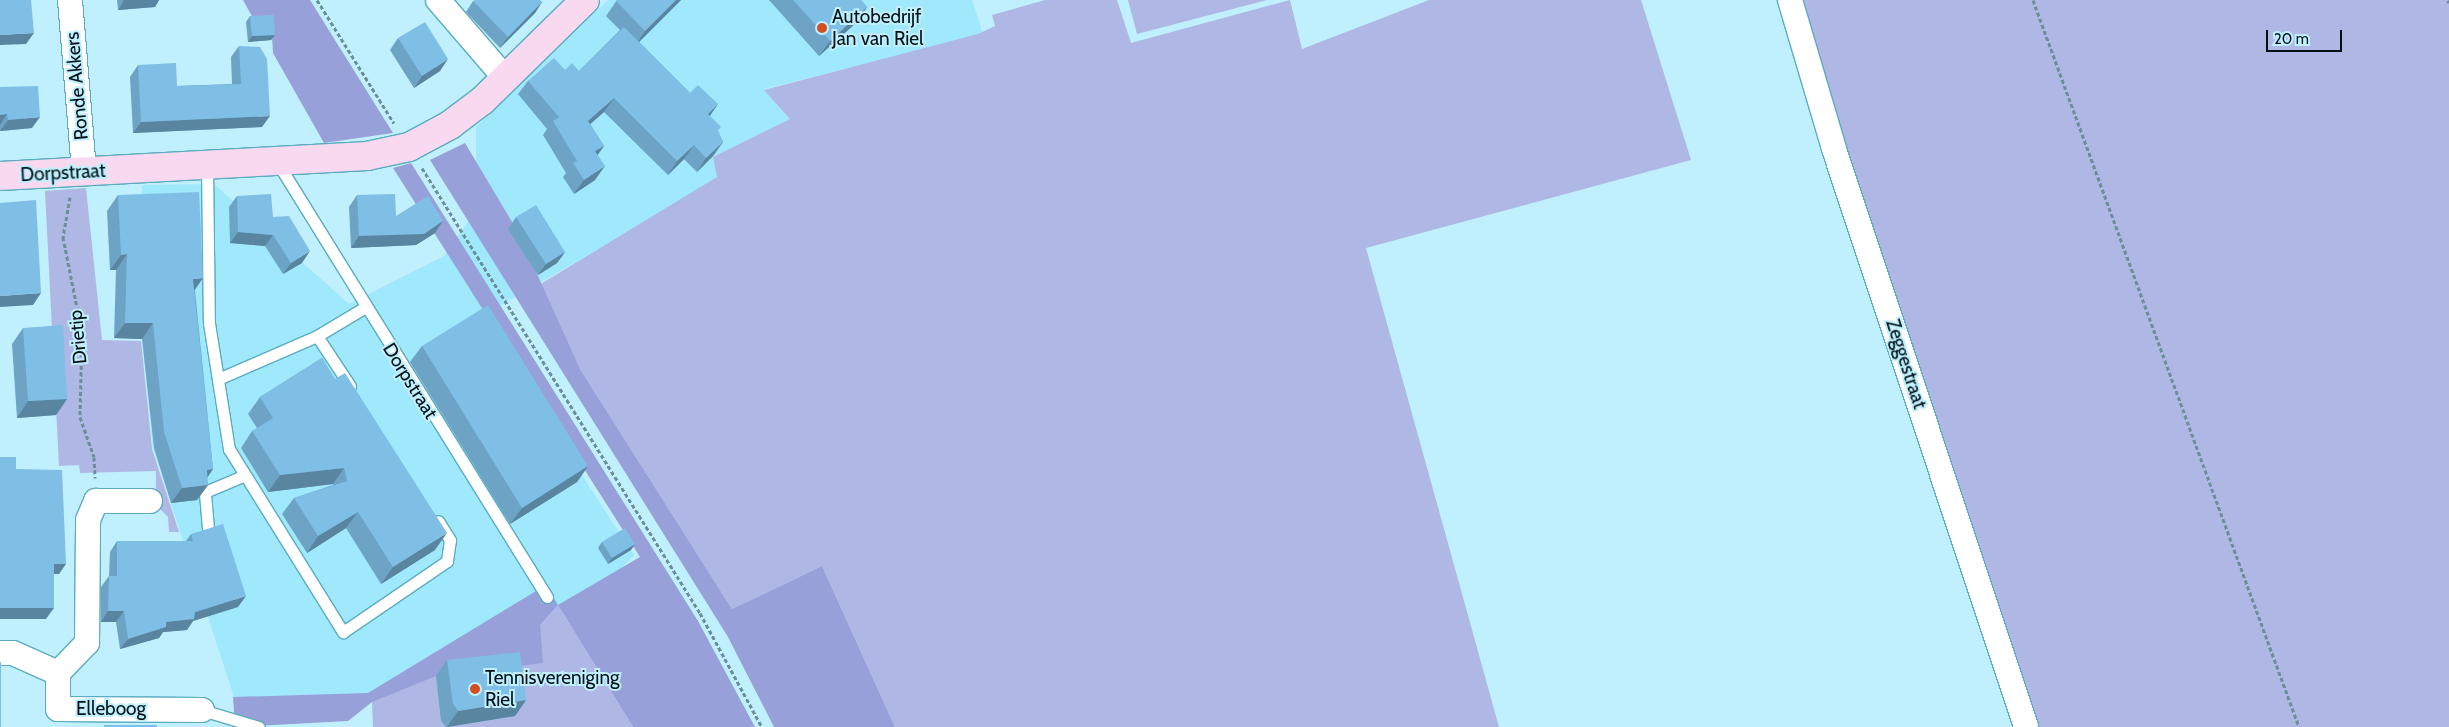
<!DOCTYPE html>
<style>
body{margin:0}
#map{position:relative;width:2449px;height:727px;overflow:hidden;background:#c0effd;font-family:Cabin,sans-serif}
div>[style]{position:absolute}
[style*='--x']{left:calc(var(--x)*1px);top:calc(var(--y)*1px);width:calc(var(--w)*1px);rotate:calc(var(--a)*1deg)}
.built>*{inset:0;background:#a0e8fc}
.green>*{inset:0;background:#afb7e5}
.forest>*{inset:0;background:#97a0d8}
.path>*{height:3px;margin-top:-1.5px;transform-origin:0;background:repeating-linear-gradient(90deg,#6c8e98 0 4px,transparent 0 6.5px)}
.roads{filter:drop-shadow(1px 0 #5aacc1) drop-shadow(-1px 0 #5aacc1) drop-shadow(0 1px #5aacc1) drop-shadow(0 -1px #5aacc1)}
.lane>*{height:11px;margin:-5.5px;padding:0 5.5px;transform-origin:5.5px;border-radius:5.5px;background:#fff}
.street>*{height:24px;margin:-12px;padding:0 12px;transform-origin:12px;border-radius:12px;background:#fff}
.secondary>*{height:28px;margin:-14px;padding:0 14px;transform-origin:14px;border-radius:14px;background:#f8d9f0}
.wall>*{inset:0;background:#6da3c5}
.shaded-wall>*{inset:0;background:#5985a0}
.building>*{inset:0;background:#7fbee5}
.dots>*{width:14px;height:14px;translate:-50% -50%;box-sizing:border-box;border:2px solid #c0effd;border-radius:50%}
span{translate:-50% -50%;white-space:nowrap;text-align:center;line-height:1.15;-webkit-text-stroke:4px #c0effd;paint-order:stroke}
.poi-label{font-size:19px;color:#001218}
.left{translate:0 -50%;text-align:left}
.street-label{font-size:19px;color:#001218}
.scale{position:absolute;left:2266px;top:30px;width:76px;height:22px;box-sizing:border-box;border:2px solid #001218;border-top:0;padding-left:6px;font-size:15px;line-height:18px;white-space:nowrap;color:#001218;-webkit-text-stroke:4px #c0effd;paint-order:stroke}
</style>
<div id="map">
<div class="built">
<div style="clip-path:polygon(608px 0,972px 0,983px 34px,764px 89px,790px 119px,713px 157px,717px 176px,709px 185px,479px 318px,634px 555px,587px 605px,364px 702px,234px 697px,153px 448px,141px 327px,142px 185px,214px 184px,349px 304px,444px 256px,476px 211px,476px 127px)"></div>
</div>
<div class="green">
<div style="clip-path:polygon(1045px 0,1117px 0,1131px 43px,1290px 0,1302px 49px,1429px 0,1641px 0,1691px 160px,1366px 248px,1499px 727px,895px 727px,822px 566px,732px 609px,580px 369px,539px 285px,717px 177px,713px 157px,790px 119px,764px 90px,978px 34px,995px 26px,992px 15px)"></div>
<div style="clip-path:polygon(1128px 0,1267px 0,1137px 34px)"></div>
<div style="clip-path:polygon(1800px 0,2449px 0,2449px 727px,2035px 727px,1938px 439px)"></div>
<div style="clip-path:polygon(86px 188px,102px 340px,141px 341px,152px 449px,179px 532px,169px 532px,168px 517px,156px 505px,156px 471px,80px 473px,79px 465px,59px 466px,45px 191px)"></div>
<div style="clip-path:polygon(558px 605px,633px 727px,373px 727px,372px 702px,540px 625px)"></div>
</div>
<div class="forest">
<div style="clip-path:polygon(243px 0,310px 0,393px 133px,324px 143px,273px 53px,271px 19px,254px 20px)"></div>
<div style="clip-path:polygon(465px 143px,518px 232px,580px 369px,732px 609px,822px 566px,895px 727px,774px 727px,728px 637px,430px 160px)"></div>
<div style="clip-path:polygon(411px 163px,698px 621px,755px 727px,633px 727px,558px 605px,540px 625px,543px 663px,436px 676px,372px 702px,348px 721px,235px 727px,233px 697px,368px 693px,546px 585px,558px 605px,640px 557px,393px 168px)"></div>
</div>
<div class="path">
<div style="--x:317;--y:0;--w:145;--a:58"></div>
<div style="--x:2033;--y:0;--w:774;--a:69.9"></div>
<div style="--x:2448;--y:0;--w:3;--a:72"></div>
<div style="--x:422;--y:168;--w:525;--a:58.01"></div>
<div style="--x:700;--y:613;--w:130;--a:61.5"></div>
<div style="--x:70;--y:197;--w:41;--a:99.9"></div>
<div style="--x:63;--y:237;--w:98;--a:78.8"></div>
<div style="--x:82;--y:333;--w:84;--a:91.4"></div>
<div style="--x:80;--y:417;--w:42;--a:70.7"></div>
<div style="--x:94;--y:457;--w:21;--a:87"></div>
</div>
<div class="roads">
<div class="lane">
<div style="--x:277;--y:162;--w:512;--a:58.17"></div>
<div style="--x:207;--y:165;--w:158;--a:89.3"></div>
<div style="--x:209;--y:323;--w:128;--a:81"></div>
<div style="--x:229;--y:449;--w:216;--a:58.1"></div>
<div style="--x:343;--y:632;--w:126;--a:-34.3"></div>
<div style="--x:447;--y:561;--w:21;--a:-82"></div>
<div style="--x:450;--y:540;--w:22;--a:-122"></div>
<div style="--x:317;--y:336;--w:60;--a:56.6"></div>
<div style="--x:218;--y:379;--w:108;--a:-23.5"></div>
<div style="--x:317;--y:336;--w:55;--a:-30.8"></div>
<div style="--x:208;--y:528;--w:36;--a:-95"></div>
<div style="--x:205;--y:492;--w:43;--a:-23"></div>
<div style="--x:202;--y:710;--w:59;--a:16.6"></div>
</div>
<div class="street">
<div style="--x:70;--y:0;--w:172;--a:85.3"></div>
<div style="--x:438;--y:0;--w:104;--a:49.3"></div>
<div style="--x:1790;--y:0;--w:155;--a:73.5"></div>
<div style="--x:1834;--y:149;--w:609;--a:71.62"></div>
<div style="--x:0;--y:653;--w:13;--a:0"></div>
<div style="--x:13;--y:653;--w:49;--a:24"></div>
<div style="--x:58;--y:673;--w:36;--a:90"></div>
<div style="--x:58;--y:709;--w:144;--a:0.4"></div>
<div style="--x:58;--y:673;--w:42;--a:-46"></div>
<div style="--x:87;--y:643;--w:123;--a:-89.5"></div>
<div style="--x:88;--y:520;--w:21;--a:-67"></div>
<div style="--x:96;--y:501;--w:54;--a:0"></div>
</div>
<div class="secondary">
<div style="--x:0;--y:176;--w:368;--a:-3.1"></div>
<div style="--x:367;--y:156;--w:43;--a:-12.1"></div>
<div style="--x:409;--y:147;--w:47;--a:-28.2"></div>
<div style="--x:450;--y:125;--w:40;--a:-37"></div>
<div style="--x:482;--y:101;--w:144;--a:-44.4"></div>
</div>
</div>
<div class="wall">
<div style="clip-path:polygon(117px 0,159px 0,155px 7px,118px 10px)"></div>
<div style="clip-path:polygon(617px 0,681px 0,639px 42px,690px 93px,718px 104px,710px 116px,723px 142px,713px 156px,697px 172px,684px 159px,668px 175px,604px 112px,590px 124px,604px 146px,598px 154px,595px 180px,574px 194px,563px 177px,566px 173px,543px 135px,547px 129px,518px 94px,528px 81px,565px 70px,579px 71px,620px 30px,606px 16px)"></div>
<div style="clip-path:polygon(769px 0,861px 0,867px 7px,857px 22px,819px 56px)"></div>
<div style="clip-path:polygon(473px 1px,542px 2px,535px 13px,500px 48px,466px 12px)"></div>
<div style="clip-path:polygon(250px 16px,275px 35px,271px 40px,248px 42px,246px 22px)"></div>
<div style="clip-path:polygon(398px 38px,440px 71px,414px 88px,390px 50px)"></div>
<div style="clip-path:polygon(239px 46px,262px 127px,133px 133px,130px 77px,138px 65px,177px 86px,232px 84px,231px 57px)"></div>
<div style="clip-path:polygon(0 87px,32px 128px,0 131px)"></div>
<div style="clip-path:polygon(118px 195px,195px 291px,213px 469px,207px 478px,208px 485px,197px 500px,171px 503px,154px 448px,142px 339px,114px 338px,116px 270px,110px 270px,107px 211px)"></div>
<div style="clip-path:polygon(357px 195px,396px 216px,435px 233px,416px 245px,351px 248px,349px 207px)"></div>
<div style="clip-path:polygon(237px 196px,273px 217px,302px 263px,283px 274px,265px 246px,230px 243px,229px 207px)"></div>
<div style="clip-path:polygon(516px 217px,565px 252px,557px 263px,538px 275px,508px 229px)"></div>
<div style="clip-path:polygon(23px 328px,67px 399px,56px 415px,17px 418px,12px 344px)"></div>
<div style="clip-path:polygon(422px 346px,588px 466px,577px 482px,510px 524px,410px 362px)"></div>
<div style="clip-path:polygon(322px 358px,435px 550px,381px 584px,346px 528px,307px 553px,282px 514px,294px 498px,333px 485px,333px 484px,268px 492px,241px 448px,252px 431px,257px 428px,248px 414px,260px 397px)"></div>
<div style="clip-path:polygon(191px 534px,238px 607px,193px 621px,187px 630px,163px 632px,159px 638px,120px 649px,116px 622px,101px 622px,101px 587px,109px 576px,110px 552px,117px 541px,186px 541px)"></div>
<div style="clip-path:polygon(602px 542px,635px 544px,631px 550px,608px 564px,598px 548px)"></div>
<div style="clip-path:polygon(447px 660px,526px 700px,515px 716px,446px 727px,441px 721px,436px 676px)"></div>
</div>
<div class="shaded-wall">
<div style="clip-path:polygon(124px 0,159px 0,155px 7px,118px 10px)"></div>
<div style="clip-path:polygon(676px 0,681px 0,635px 46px,645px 31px)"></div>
<div style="clip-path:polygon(542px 2px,535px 13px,500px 48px,508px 37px)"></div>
<div style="clip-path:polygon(867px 7px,857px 22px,819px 56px,830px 41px)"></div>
<div style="clip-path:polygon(34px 33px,26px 44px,0 45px,0 35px)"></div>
<div style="clip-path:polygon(275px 35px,271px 40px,248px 42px,252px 36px)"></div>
<div style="clip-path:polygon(448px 59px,440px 71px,414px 88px,422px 76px)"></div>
<div style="clip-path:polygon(614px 98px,604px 112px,578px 135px,588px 121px)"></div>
<div style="clip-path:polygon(718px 104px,708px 118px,708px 114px)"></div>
<div style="clip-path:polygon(7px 114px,0 125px,0 115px)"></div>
<div style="clip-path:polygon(270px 116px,262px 127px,133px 133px,141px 122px)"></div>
<div style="clip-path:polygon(40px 117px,32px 128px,0 131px,8px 120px)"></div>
<div style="clip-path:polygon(723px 142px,713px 156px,697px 172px,706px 158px)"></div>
<div style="clip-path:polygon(694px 145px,684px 159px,668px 175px,677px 161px)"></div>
<div style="clip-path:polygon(604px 146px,594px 160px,595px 151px)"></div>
<div style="clip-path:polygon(605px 166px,595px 180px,574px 194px,584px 180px)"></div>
<div style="clip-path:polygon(443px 221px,435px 233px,416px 245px,351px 248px,359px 236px)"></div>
<div style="clip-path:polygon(238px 232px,273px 235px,265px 246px,230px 243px)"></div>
<div style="clip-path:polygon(310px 251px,302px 263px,283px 274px,291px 263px)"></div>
<div style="clip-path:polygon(565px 252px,557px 263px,538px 275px,546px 264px)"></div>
<div style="clip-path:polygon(127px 254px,116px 270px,110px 270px,121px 255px)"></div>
<div style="clip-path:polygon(203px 278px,192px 294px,193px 279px)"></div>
<div style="clip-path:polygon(41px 293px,33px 305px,0 307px,0 296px)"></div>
<div style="clip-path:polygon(125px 323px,153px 323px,142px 339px,114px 338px)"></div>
<div style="clip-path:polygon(67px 399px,56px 415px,17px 418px,28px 401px)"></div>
<div style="clip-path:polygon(588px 466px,577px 482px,510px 524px,522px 508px)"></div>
<div style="clip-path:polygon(344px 468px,333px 484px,268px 492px,280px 475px)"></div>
<div style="clip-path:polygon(213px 469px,202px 485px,207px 470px)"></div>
<div style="clip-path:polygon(208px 485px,197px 500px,171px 503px,182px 488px)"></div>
<div style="clip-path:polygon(358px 512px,346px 528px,307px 553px,318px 536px)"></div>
<div style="clip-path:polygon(447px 533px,435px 550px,381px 584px,393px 567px)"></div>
<div style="clip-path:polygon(635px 544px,631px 550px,608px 564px,612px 558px)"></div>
<div style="clip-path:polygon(54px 564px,66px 564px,59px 574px,46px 574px)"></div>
<div style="clip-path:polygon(246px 596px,238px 607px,193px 621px,187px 630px,163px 632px,159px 638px,120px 649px,128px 639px,166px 622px)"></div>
<div style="clip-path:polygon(0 608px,54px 608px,46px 619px,0 619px)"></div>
<div style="clip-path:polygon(108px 611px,124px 611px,116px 622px,101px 622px)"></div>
<div style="clip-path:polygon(526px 700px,515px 716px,447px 727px,458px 711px)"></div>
</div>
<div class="building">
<div style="clip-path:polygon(0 0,31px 0,34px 33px,0 35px)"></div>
<div style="clip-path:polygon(475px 0,540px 0,542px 2px,508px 37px,473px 1px)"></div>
<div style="clip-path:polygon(617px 0,676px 0,645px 31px,616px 1px)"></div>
<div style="clip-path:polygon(793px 0,861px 0,867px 7px,830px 41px)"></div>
<div style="clip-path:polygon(274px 15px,275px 35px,252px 36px,250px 16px)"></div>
<div style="clip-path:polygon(425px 22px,448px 59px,422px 76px,398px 38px)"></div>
<div style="clip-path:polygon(624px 27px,690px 93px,698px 85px,718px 104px,708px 114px,721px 127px,718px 130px,723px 142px,706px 158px,694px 145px,677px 161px,614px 98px,588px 121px,604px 146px,595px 151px,605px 166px,584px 180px,573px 163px,577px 161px,553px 121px,559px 117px,528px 81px,554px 58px,565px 70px,572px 63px,579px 71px)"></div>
<div style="clip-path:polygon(239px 46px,260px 47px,267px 59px,270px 116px,141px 122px,138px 65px,176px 63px,177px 86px,241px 84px)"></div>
<div style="clip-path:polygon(38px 86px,40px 117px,8px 120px,7px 114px,0 115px,0 87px)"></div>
<div style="clip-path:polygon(199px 192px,203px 278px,193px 279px,213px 469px,207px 470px,208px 485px,182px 488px,164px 432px,153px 323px,125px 323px,127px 254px,121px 255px,118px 195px)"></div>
<div style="clip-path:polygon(271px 194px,273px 217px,289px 216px,310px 251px,291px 263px,273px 235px,238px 232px,237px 196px)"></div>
<div style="clip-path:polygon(395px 194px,396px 216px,428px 196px,443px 221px,424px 234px,359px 236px,357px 195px)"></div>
<div style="clip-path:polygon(36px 200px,41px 293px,0 296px,0 203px)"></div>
<div style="clip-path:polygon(536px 205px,565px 252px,546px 264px,516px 217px)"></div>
<div style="clip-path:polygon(488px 305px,588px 466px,522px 508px,422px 346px)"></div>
<div style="clip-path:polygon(63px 325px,67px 399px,28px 401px,23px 328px)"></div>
<div style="clip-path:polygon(322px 358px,335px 379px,345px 373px,447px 533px,393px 567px,358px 512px,318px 536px,294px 498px,347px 481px,344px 468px,280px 475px,252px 431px,273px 418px,260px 397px)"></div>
<div style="clip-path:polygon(0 457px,16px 457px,16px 469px,62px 470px,66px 564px,54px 564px,54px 608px,0 608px)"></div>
<div style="clip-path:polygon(223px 524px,246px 596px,195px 612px,194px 619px,166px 622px,166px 627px,128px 639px,124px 611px,108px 611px,109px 576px,117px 576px,117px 541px,193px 541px,191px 534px)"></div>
<div style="clip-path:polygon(625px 528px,635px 544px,612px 558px,602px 542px)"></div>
<div style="clip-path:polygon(520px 652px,526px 700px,458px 711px,453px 704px,447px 660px)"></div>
<div style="clip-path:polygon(0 662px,1px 662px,1px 727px,0 727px)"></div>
<div style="clip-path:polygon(104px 725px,157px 725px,157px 727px,104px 727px)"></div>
</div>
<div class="dots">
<div style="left:822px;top:28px;background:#d44c20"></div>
<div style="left:475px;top:689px;background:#d44c20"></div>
</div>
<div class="poi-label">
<span class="left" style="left:832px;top:28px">Autobedrijf<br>Jan van Riel</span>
<span class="left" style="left:485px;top:689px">Tennisvereniging<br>Riel</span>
</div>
<div class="street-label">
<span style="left:77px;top:86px;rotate:-95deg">Ronde Akkers</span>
<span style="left:63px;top:173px;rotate:-3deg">Dorpstraat</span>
<span style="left:78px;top:337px;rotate:-95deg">Drietip</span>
<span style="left:1906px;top:364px;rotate:72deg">Zeggestraat</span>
<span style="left:410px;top:381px;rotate:58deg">Dorpstraat</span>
<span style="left:111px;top:709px">Elleboog</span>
</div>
<div class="scale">20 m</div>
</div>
